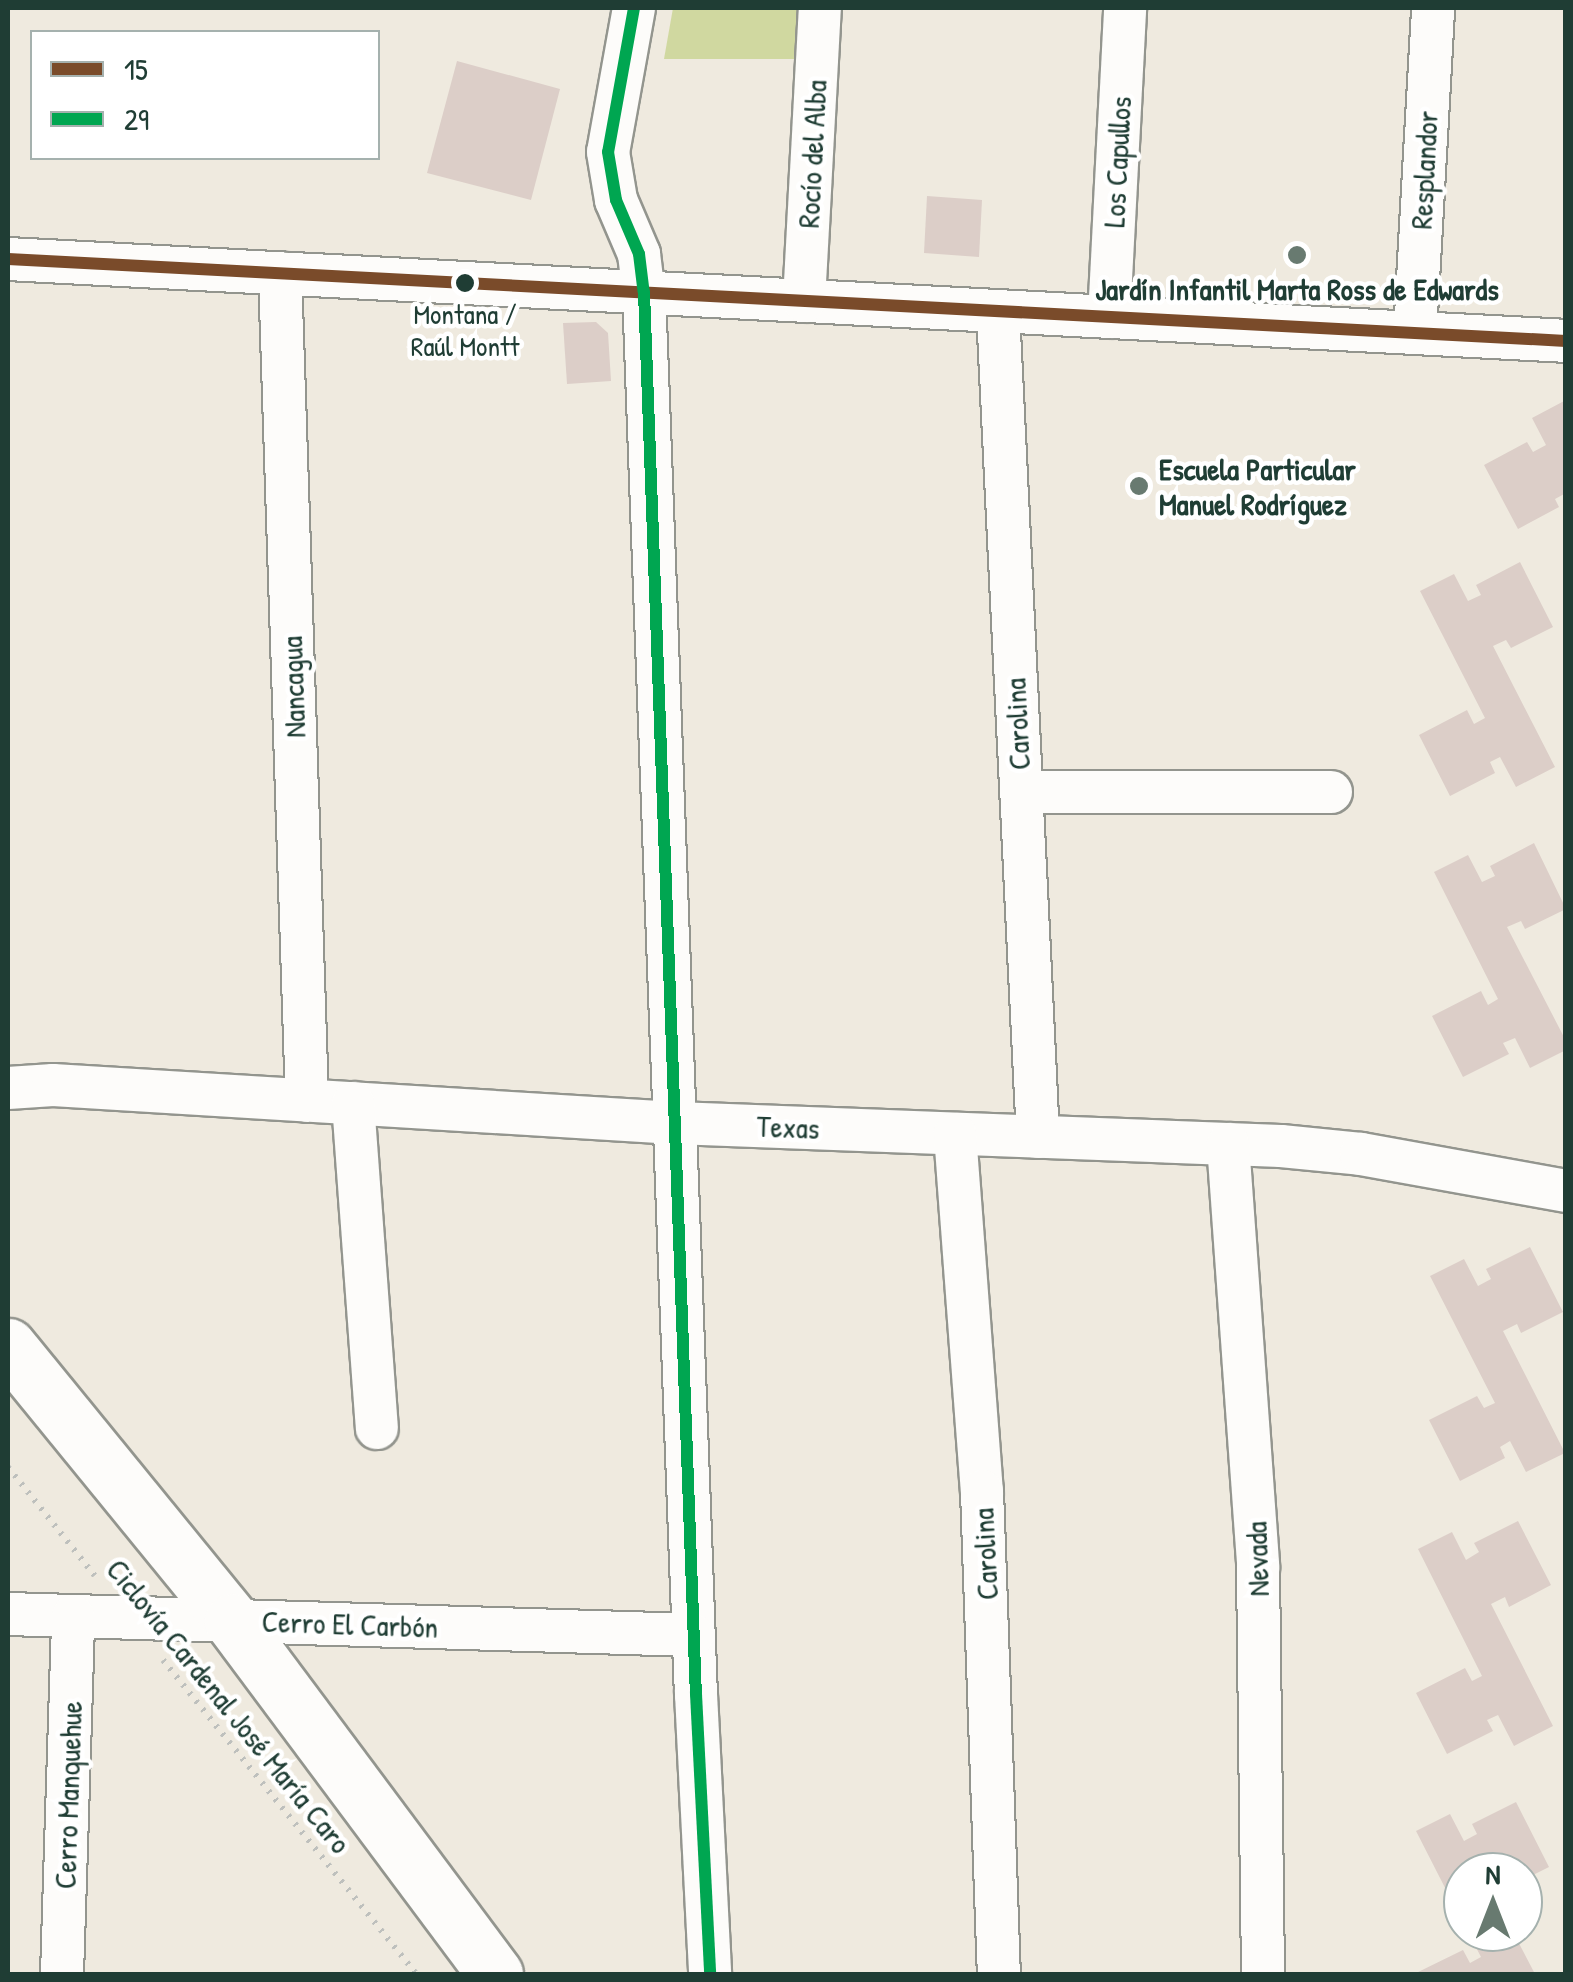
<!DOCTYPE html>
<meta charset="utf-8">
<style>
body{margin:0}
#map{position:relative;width:1573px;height:1982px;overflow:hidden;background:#efeadf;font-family:"Patrick Hand",sans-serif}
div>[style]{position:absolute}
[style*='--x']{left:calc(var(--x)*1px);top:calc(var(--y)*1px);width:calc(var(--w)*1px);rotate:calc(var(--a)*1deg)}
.green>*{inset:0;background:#d0d8a0}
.building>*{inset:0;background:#dccec8}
.path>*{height:6px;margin-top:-3px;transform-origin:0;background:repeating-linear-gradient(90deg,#bec0bd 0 2.5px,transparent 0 10.5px)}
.roads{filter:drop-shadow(2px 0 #93958e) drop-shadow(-2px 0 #93958e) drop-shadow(0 2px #93958e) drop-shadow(0 -2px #93958e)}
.street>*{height:42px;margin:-21px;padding:0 21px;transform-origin:21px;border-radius:21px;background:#fdfcfa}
.secondary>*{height:55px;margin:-27.5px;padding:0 27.5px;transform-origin:27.5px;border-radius:27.5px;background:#fdfcfa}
.bus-1>*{height:12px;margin:-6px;padding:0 6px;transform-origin:6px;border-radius:6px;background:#7a4b2a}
.bus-2>*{height:12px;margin:-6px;padding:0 6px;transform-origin:6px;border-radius:6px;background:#00a651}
.dots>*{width:28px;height:28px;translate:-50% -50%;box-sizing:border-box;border:5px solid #fff;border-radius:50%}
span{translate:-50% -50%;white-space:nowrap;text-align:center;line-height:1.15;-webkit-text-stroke:9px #fff;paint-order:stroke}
.bus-label{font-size:28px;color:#1f3d34}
.street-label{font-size:30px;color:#1f3d34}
.poi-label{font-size:30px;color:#1f3d34;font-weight:700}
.left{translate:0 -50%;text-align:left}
.frame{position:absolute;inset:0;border:10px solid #1f3d34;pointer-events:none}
.legend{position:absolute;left:30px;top:30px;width:350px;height:130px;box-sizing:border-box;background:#fff;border:2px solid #a5b1ae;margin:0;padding:12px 18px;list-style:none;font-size:30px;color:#1f3d34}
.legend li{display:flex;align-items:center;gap:20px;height:50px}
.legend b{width:50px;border:2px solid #a5b1ae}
.north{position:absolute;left:1443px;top:1852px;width:100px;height:100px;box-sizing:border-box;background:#fff;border:2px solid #a5b1ae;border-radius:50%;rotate:0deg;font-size:28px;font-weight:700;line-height:40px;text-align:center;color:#1f3d34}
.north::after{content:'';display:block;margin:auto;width:35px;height:45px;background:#687a70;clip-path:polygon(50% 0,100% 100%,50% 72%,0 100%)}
</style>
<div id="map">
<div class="green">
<div style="clip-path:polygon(673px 8px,802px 8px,798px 59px,664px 59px)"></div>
</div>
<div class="building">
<div style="clip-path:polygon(457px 61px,560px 89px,531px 200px,427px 173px)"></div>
<div style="clip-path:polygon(927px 196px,982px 200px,979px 257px,924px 253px)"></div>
<div style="clip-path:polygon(596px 322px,608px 333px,611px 381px,567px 384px,563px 323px)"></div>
<div style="clip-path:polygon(1566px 400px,1566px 493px,1555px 499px,1559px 507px,1518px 529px,1484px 465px,1527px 442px,1533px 452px,1546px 445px,1532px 418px)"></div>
<div style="clip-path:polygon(1520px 562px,1553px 627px,1511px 648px,1506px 640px,1493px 646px,1555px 767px,1516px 787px,1500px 757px,1490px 762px,1495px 773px,1450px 796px,1419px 735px,1467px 710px,1474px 724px,1485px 718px,1420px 591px,1454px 574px,1468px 601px,1481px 595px,1476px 585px)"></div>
<div style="clip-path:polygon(1534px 843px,1566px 909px,1525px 929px,1521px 921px,1507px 927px,1566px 1041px,1566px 1050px,1530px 1068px,1515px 1038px,1503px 1043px,1509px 1054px,1463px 1077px,1432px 1016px,1481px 991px,1488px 1005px,1498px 999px,1434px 872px,1468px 855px,1482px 882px,1495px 876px,1490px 866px)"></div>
<div style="clip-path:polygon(1530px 1247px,1563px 1312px,1521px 1333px,1517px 1324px,1503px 1331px,1565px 1453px,1526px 1472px,1510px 1441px,1500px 1447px,1505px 1458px,1460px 1481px,1429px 1420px,1477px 1396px,1484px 1408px,1495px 1403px,1430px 1276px,1464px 1259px,1478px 1286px,1491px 1279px,1486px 1269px)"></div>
<div style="clip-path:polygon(1518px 1521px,1551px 1585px,1509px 1607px,1505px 1597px,1491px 1604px,1553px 1726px,1514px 1746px,1498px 1715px,1487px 1720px,1493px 1731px,1447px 1754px,1416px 1693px,1465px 1668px,1472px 1681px,1482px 1676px,1418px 1549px,1452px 1532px,1466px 1560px,1479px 1552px,1474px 1543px)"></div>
<div style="clip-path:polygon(1516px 1802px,1549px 1867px,1523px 1880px,1523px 1872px,1463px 1872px,1463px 1923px,1416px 1831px,1450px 1814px,1464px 1841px,1477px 1834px,1472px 1824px)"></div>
<div style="clip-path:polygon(1468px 1932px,1513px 1932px,1535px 1974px,1414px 1974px,1463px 1950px,1470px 1963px,1481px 1957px)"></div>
</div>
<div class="path">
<div style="--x:8;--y:1467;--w:139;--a:51.4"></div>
<div style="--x:163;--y:1660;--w:403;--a:51.1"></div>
</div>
<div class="roads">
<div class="street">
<div style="--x:634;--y:8;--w:146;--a:100.2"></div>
<div style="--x:608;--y:152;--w:49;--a:80.5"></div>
<div style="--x:616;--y:200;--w:59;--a:66.9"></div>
<div style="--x:639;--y:254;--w:38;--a:83"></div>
<div style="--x:644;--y:292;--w:1403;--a:87.88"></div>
<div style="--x:696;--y:1694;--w:280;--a:87.1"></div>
<div style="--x:8;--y:259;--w:1560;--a:3.01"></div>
<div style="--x:280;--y:273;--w:828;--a:88.13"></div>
<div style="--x:804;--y:301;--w:293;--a:-86.9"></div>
<div style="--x:998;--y:311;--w:827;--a:87.23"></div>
<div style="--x:1109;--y:317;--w:309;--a:-87"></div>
<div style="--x:1415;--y:333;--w:325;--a:-86.8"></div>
<div style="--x:1021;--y:792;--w:310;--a:0"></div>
<div style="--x:8;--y:1088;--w:45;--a:-3.8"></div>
<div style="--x:53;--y:1085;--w:623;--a:3.5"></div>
<div style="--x:675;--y:1123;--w:606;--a:2.17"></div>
<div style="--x:1281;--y:1146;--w:80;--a:5.7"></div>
<div style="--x:1361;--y:1154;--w:208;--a:10.2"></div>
<div style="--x:353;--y:1103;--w:326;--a:85.8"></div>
<div style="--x:955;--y:1134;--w:358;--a:85.7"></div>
<div style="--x:982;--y:1491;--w:483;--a:88"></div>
<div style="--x:1228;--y:1144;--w:424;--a:85.9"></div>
<div style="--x:1258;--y:1567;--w:407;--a:89.3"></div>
<div style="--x:8;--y:1614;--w:685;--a:1.76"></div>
<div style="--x:62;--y:1974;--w:358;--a:-88.2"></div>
</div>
<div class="secondary">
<div style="--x:8;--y:1346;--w:355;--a:50.8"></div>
<div style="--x:232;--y:1621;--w:440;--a:53.3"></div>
</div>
</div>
<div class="bus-1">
<div style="--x:8;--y:259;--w:1560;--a:3.01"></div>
</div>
<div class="bus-2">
<div style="--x:634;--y:8;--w:146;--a:100.2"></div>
<div style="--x:608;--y:152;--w:49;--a:80.5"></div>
<div style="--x:616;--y:200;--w:59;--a:66.9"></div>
<div style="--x:639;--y:254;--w:38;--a:83"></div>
<div style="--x:644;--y:292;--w:1403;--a:87.88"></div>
<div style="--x:696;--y:1694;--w:280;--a:87.1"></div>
</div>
<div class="dots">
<div style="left:1297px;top:255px;background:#687a70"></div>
<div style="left:465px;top:283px;background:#1f3d34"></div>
<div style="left:1139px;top:486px;background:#687a70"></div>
</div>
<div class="bus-label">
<span style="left:465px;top:330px">Montana /<br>Raúl Montt</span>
</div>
<div class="street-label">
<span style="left:812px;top:154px;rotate:-87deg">Rocío del Alba</span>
<span style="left:1117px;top:162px;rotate:-87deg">Los Capullos</span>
<span style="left:1424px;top:170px;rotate:-87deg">Resplandor</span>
<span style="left:293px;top:687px;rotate:-92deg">Nancagua</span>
<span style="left:1017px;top:724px;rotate:-93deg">Carolina</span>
<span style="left:788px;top:1127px;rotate:2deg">Texas</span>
<span style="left:985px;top:1554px;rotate:-93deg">Carolina</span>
<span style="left:1257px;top:1559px;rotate:-92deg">Nevada</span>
<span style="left:350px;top:1624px;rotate:2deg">Cerro El Carbón</span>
<span style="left:229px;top:1706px;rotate:51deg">Ciclovía Cardenal José María Caro</span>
<span style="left:68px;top:1795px;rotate:-88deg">Cerro Manquehue</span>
</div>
<div class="poi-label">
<span style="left:1297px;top:289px">Jardín Infantil Marta Ross de Edwards</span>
<span class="left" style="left:1159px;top:486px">Escuela Particular<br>Manuel Rodríguez</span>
</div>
<div class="frame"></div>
<ul class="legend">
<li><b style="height:12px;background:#7a4b2a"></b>15</li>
<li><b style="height:12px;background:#00a651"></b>29</li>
</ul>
<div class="north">N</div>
</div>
